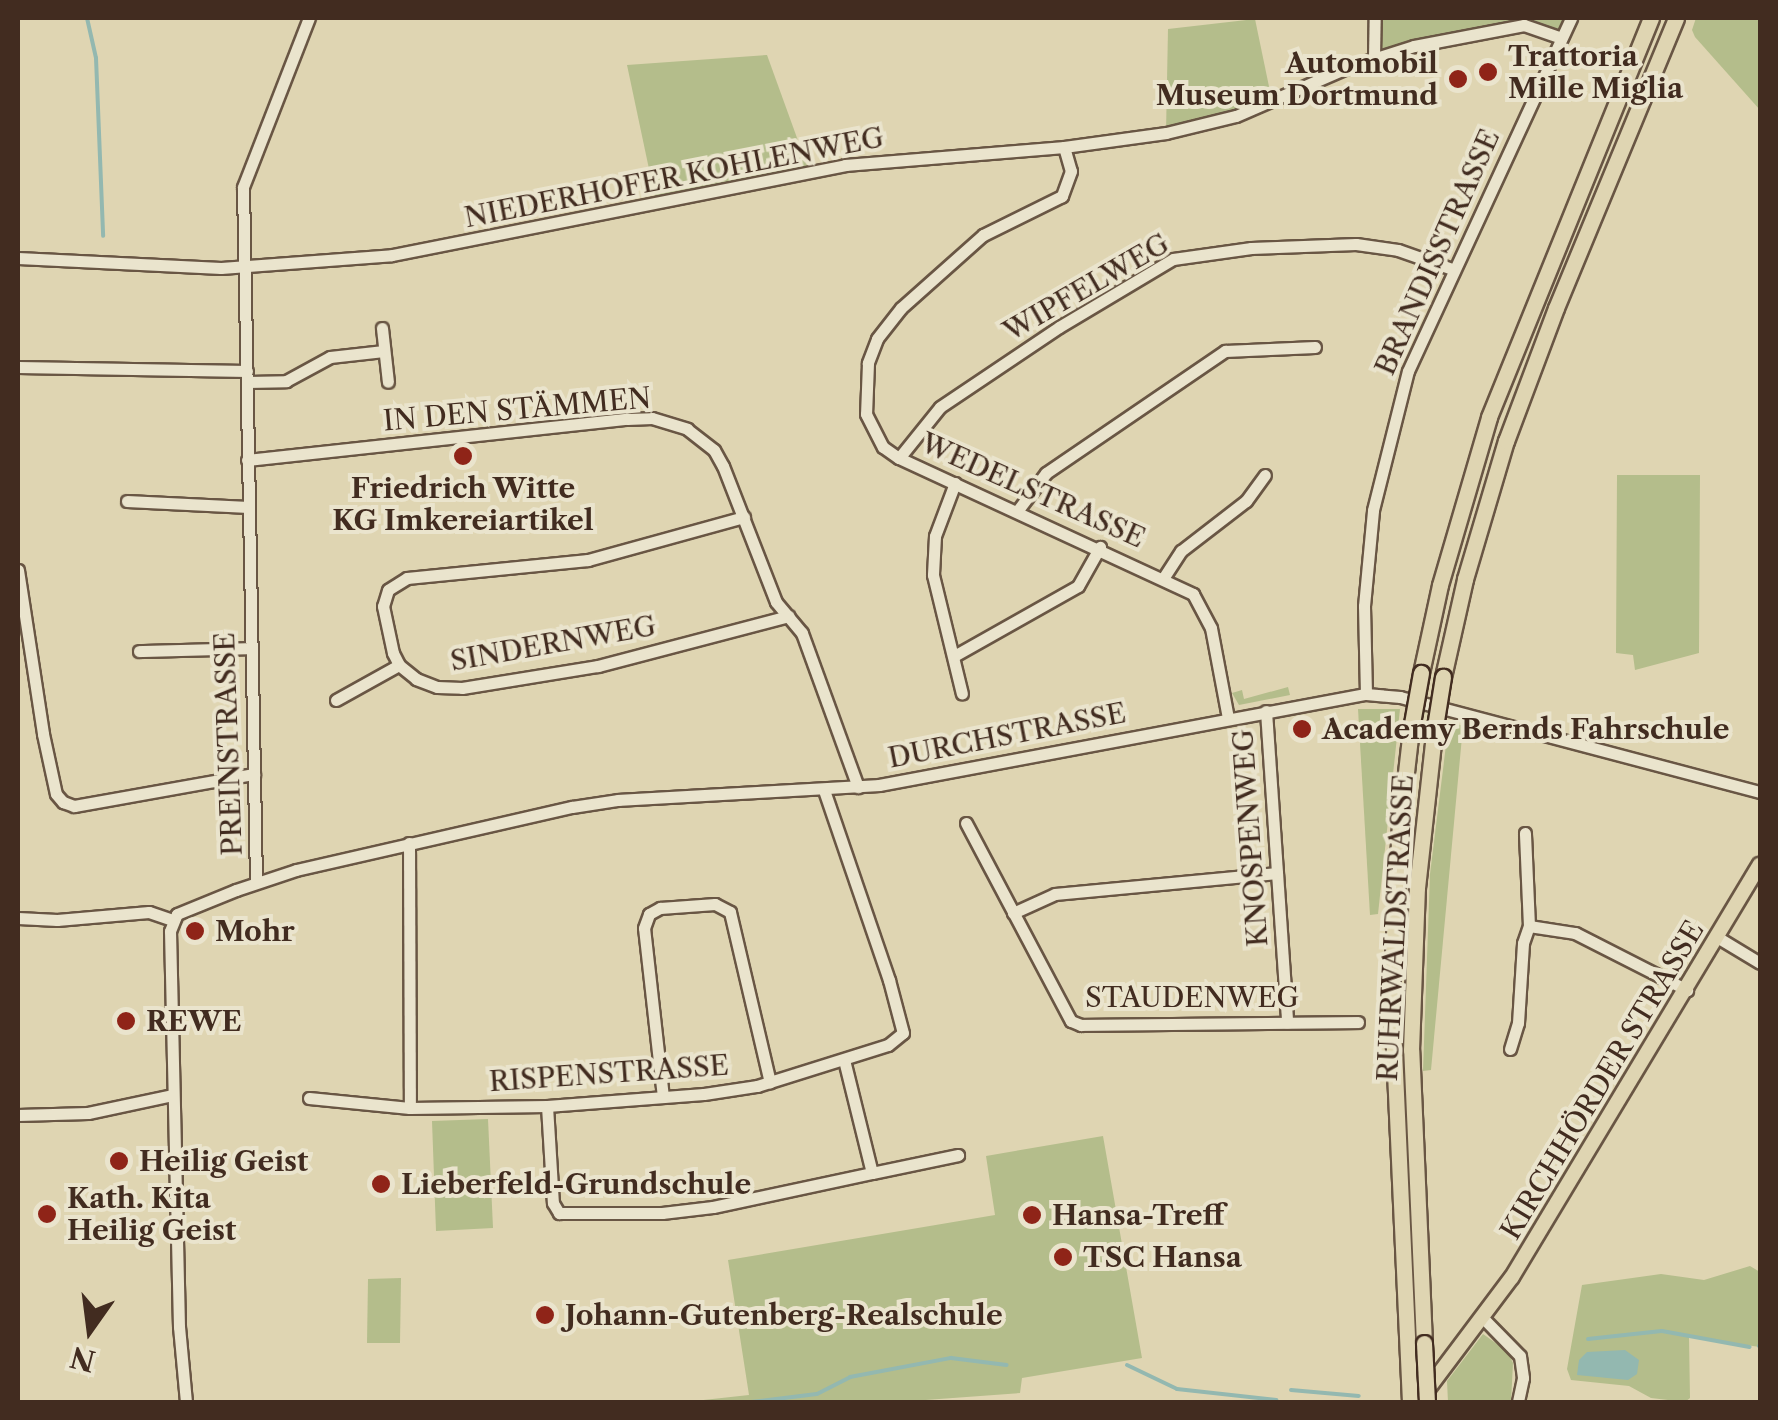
<!DOCTYPE html>
<meta charset="utf-8">
<style>
body{margin:0}
#map{position:relative;width:1778px;height:1420px;overflow:hidden;background:#dfd5b2;font-family:"Libre Caslon Text",serif}
div>[style]{position:absolute}
[style*='--x']{left:calc(var(--x)*1px);top:calc(var(--y)*1px);width:calc(var(--w)*1px);rotate:calc(var(--a)*1deg)}
.green>*{inset:0;background:#b4bd8b}
.water>*{inset:0;background:#93b8b0}
.stream>*{height:4px;margin:-2px;padding:0 2px;transform-origin:2px;border-radius:2px;background:#93b8b0}
.roads{filter:drop-shadow(2px 0 #695644) drop-shadow(-2px 0 #695644) drop-shadow(0 2px #695644) drop-shadow(0 -2px #695644)}
.minor>*{height:11px;margin:-5.5px;padding:0 5.5px;transform-origin:5.5px;border-radius:5.5px;background:#eae4cd}
.major>*{height:14px;margin:-7px;padding:0 7px;transform-origin:7px;border-radius:7px;background:#dfd5b2}
.highway>*{height:15px;margin:-7.5px;padding:0 7.5px;transform-origin:7.5px;border-radius:7.5px;background:#dfd5b2}
.bridges{filter:drop-shadow(2px 0 #422c20) drop-shadow(-2px 0 #422c20) drop-shadow(0 2px #422c20) drop-shadow(0 -2px #422c20)}
.highway-bridge>*{height:15px;margin:-7.5px;padding:0 7.5px;transform-origin:7.5px;border-radius:7.5px;background:#dfd5b2}
.dots>*{width:28px;height:28px;translate:-50% -50%;box-sizing:border-box;border:5px solid #eae4cd;border-radius:50%}
span{translate:-50% -50%;white-space:nowrap;text-align:center;line-height:1.15;-webkit-text-stroke:8px #eae4cd;paint-order:stroke}
.poi-label{font-size:28px;color:#422c20;font-weight:700}
.left{translate:0 -50%;text-align:left}
.right{translate:-100% -50%;text-align:right}
.street-label{font-size:28px;color:#422c20}
.frame{position:absolute;inset:0;border:20px solid #422c20;pointer-events:none}
.north{position:absolute;left:40px;top:1280px;width:100px;height:100px;-webkit-text-stroke:8px #eae4cd;paint-order:stroke;rotate:194deg;font-size:28px;font-weight:700;line-height:40px;text-align:center;color:#422c20}
.north::after{content:'';display:block;margin:auto;width:35px;height:45px;background:#422c20;clip-path:polygon(50% 0,100% 100%,50% 72%,0 100%)}
</style>
<div id="map">
<div class="green">
<div style="clip-path:polygon(1375px 18px,1571px 18px,1561px 38px,1535px 26px,1374px 57px)"></div>
<div style="clip-path:polygon(1696px 18px,1760px 18px,1760px 110px,1695px 37px,1692px 30px)"></div>
<div style="clip-path:polygon(1255px 19px,1272px 101px,1166px 133px,1168px 29px)"></div>
<div style="clip-path:polygon(767px 55px,809px 171px,656px 202px,627px 65px)"></div>
<div style="clip-path:polygon(1617px 475px,1700px 475px,1699px 653px,1635px 670px,1633px 655px,1616px 653px)"></div>
<div style="clip-path:polygon(1288px 687px,1290px 695px,1239px 705px,1232px 693px,1242px 690px,1244px 699px)"></div>
<div style="clip-path:polygon(1358px 709px,1400px 709px,1378px 914px,1370px 915px)"></div>
<div style="clip-path:polygon(1449px 721px,1463px 726px,1431px 1070px,1423px 1071px,1430px 874px)"></div>
<div style="clip-path:polygon(488px 1119px,493px 1228px,436px 1231px,432px 1121px)"></div>
<div style="clip-path:polygon(1103px 1136px,1142px 1358px,1022px 1378px,1020px 1393px,898px 1402px,685px 1402px,749px 1395px,728px 1260px,995px 1215px,986px 1156px)"></div>
<div style="clip-path:polygon(1750px 1266px,1760px 1272px,1760px 1347px,1689px 1337px,1690px 1398px,1685px 1402px,1651px 1398px,1629px 1386px,1571px 1380px,1567px 1369px,1582px 1285px,1661px 1274px,1704px 1280px)"></div>
<div style="clip-path:polygon(401px 1278px,400px 1343px,367px 1343px,368px 1279px)"></div>
<div style="clip-path:polygon(1483px 1334px,1507px 1351px,1513px 1363px,1511px 1402px,1448px 1402px,1447px 1381px)"></div>
</div>
<div class="water">
<div style="clip-path:polygon(1625px 1350px,1639px 1360px,1637px 1374px,1628px 1380px,1577px 1375px,1579px 1360px,1587px 1352px)"></div>
</div>
<div class="stream">
<div style="--x:87;--y:18;--w:41;--a:77.3"></div>
<div style="--x:96;--y:58;--w:178;--a:87.7"></div>
<div style="--x:1588;--y:1339;--w:74;--a:-6.2"></div>
<div style="--x:1662;--y:1331;--w:89;--a:10.3"></div>
<div style="--x:1759;--y:1346;--w:1;--a:0"></div>
<div style="--x:1127;--y:1365;--w:55;--a:25.6"></div>
<div style="--x:1177;--y:1389;--w:100;--a:6.3"></div>
<div style="--x:1291;--y:1390;--w:68;--a:5"></div>
<div style="--x:751;--y:1402;--w:66;--a:-6.9"></div>
<div style="--x:817;--y:1394;--w:37;--a:-27"></div>
<div style="--x:850;--y:1377;--w:103;--a:-10.7"></div>
<div style="--x:951;--y:1358;--w:56;--a:7.1"></div>
</div>
<div class="roads">
<div class="minor">
<div style="--x:1374;--y:57;--w:39;--a:-89"></div>
<div style="--x:1064;--y:147;--w:25;--a:74"></div>
<div style="--x:1071;--y:171;--w:27;--a:110"></div>
<div style="--x:1062;--y:196;--w:88;--a:153.7"></div>
<div style="--x:983;--y:235;--w:110;--a:138.3"></div>
<div style="--x:901;--y:308;--w:39;--a:128"></div>
<div style="--x:877;--y:339;--w:26;--a:111"></div>
<div style="--x:868;--y:363;--w:51;--a:92.2"></div>
<div style="--x:866;--y:414;--w:37;--a:63"></div>
<div style="--x:883;--y:447;--w:19;--a:35"></div>
<div style="--x:899;--y:458;--w:324;--a:24.8"></div>
<div style="--x:1193;--y:594;--w:38;--a:62"></div>
<div style="--x:1211;--y:628;--w:92;--a:79.3"></div>
<div style="--x:18;--y:258;--w:203;--a:2.8"></div>
<div style="--x:221;--y:268;--w:171;--a:-4.3"></div>
<div style="--x:392;--y:255;--w:462;--a:-11.2"></div>
<div style="--x:845;--y:165;--w:220;--a:-4.7"></div>
<div style="--x:1064;--y:147;--w:103;--a:-7.8"></div>
<div style="--x:1166;--y:133;--w:72;--a:-13.7"></div>
<div style="--x:1236;--y:116;--w:125;--a:-23.5"></div>
<div style="--x:1351;--y:66;--w:66;--a:-17.6"></div>
<div style="--x:1414;--y:46;--w:112;--a:-10.8"></div>
<div style="--x:1524;--y:25;--w:39;--a:19"></div>
<div style="--x:382;--y:328;--w:54;--a:83.7"></div>
<div style="--x:18;--y:367;--w:229;--a:1"></div>
<div style="--x:247;--y:382;--w:39;--a:-1"></div>
<div style="--x:286;--y:381;--w:50;--a:-28.6"></div>
<div style="--x:330;--y:357;--w:54;--a:-6.3"></div>
<div style="--x:899;--y:458;--w:65;--a:-51.2"></div>
<div style="--x:940;--y:407;--w:143;--a:-33.9"></div>
<div style="--x:1059;--y:327;--w:133;--a:-30.8"></div>
<div style="--x:1173;--y:259;--w:79;--a:-8"></div>
<div style="--x:1251;--y:248;--w:105;--a:-2.2"></div>
<div style="--x:1356;--y:244;--w:42;--a:8.1"></div>
<div style="--x:1398;--y:250;--w:57;--a:19.4"></div>
<div style="--x:247;--y:460;--w:382;--a:-6.2"></div>
<div style="--x:627;--y:419;--w:25;--a:-2"></div>
<div style="--x:652;--y:418;--w:37;--a:17"></div>
<div style="--x:687;--y:429;--w:34;--a:38"></div>
<div style="--x:714;--y:450;--w:18;--a:61"></div>
<div style="--x:723;--y:466;--w:146;--a:68.7"></div>
<div style="--x:776;--y:602;--w:40;--a:50"></div>
<div style="--x:802;--y:633;--w:164;--a:70"></div>
<div style="--x:955;--y:483;--w:57;--a:110.7"></div>
<div style="--x:935;--y:536;--w:39;--a:93"></div>
<div style="--x:933;--y:575;--w:122;--a:76.3"></div>
<div style="--x:127;--y:501;--w:121;--a:2.8"></div>
<div style="--x:1018;--y:510;--w:46;--a:-52.9"></div>
<div style="--x:1046;--y:473;--w:217;--a:-34.3"></div>
<div style="--x:1225;--y:351;--w:90;--a:-2.5"></div>
<div style="--x:744;--y:517;--w:162;--a:164.6"></div>
<div style="--x:588;--y:560;--w:182;--a:174.3"></div>
<div style="--x:407;--y:578;--w:22;--a:148"></div>
<div style="--x:388;--y:590;--w:17;--a:107"></div>
<div style="--x:383;--y:606;--w:48;--a:78"></div>
<div style="--x:393;--y:653;--w:13;--a:63"></div>
<div style="--x:399;--y:665;--w:22;--a:39"></div>
<div style="--x:416;--y:679;--w:22;--a:21"></div>
<div style="--x:437;--y:687;--w:25;--a:2"></div>
<div style="--x:462;--y:688;--w:138;--a:-9.2"></div>
<div style="--x:598;--y:666;--w:197;--a:-14.7"></div>
<div style="--x:18;--y:570;--w:166;--a:81.3"></div>
<div style="--x:43;--y:734;--w:61;--a:77.8"></div>
<div style="--x:56;--y:794;--w:11;--a:49"></div>
<div style="--x:63;--y:802;--w:12;--a:20"></div>
<div style="--x:74;--y:806;--w:183;--a:-10.1"></div>
<div style="--x:1164;--y:577;--w:31;--a:-57"></div>
<div style="--x:1181;--y:551;--w:82;--a:-37.6"></div>
<div style="--x:1246;--y:501;--w:32;--a:-54"></div>
<div style="--x:139;--y:651;--w:111;--a:-1.5"></div>
<div style="--x:954;--y:656;--w:142;--a:-29.4"></div>
<div style="--x:1078;--y:586;--w:45;--a:-60.6"></div>
<div style="--x:1366;--y:694;--w:88;--a:-91.3"></div>
<div style="--x:1364;--y:606;--w:96;--a:-84.6"></div>
<div style="--x:1373;--y:510;--w:143;--a:-75.9"></div>
<div style="--x:1408;--y:371;--w:389;--a:-65.2"></div>
<div style="--x:336;--y:700;--w:72;--a:-29.1"></div>
<div style="--x:1266;--y:711;--w:312;--a:86.1"></div>
<div style="--x:966;--y:823;--w:224;--a:62.1"></div>
<div style="--x:1071;--y:1021;--w:11;--a:22"></div>
<div style="--x:1081;--y:1025;--w:277;--a:-0.6"></div>
<div style="--x:409;--y:843;--w:265;--a:89.8"></div>
<div style="--x:256;--y:882;--w:695;--a:-91.07"></div>
<div style="--x:243;--y:187;--w:181;--a:-68.7"></div>
<div style="--x:1013;--y:913;--w:46;--a:-24.3"></div>
<div style="--x:1055;--y:894;--w:223;--a:-5.4"></div>
<div style="--x:18;--y:918;--w:39;--a:3"></div>
<div style="--x:57;--y:920;--w:92;--a:-5"></div>
<div style="--x:149;--y:912;--w:24;--a:19"></div>
<div style="--x:1529;--y:926;--w:47;--a:8.7"></div>
<div style="--x:1575;--y:933;--w:126;--a:27"></div>
<div style="--x:1717;--y:937;--w:50;--a:31.2"></div>
<div style="--x:1510;--y:1049;--w:27;--a:-73"></div>
<div style="--x:1518;--y:1023;--w:80;--a:-86.4"></div>
<div style="--x:1523;--y:943;--w:18;--a:-71"></div>
<div style="--x:1529;--y:926;--w:93;--a:-92.5"></div>
<div style="--x:663;--y:1097;--w:170;--a:-96.4"></div>
<div style="--x:644;--y:928;--w:15;--a:-70"></div>
<div style="--x:649;--y:914;--w:13;--a:-29"></div>
<div style="--x:660;--y:908;--w:55;--a:-4.2"></div>
<div style="--x:715;--y:904;--w:17;--a:28"></div>
<div style="--x:730;--y:912;--w:175;--a:76.8"></div>
<div style="--x:309;--y:1098;--w:101;--a:5.7"></div>
<div style="--x:410;--y:1108;--w:137;--a:-0.8"></div>
<div style="--x:547;--y:1106;--w:157;--a:-4.4"></div>
<div style="--x:704;--y:1094;--w:54;--a:-8.6"></div>
<div style="--x:757;--y:1086;--w:137;--a:-17.4"></div>
<div style="--x:888;--y:1045;--w:19;--a:-39"></div>
<div style="--x:903;--y:1033;--w:55;--a:-104.8"></div>
<div style="--x:889;--y:980;--w:201;--a:-108.9"></div>
<div style="--x:547;--y:1106;--w:97;--a:86.5"></div>
<div style="--x:553;--y:1203;--w:12;--a:59"></div>
<div style="--x:559;--y:1213;--w:103;--a:0"></div>
<div style="--x:662;--y:1213;--w:51;--a:-6.7"></div>
<div style="--x:713;--y:1207;--w:163;--a:-12.1"></div>
<div style="--x:872;--y:1173;--w:116;--a:-103.9"></div>
<div style="--x:18;--y:1115;--w:70;--a:-1.6"></div>
<div style="--x:88;--y:1113;--w:87;--a:-12"></div>
<div style="--x:872;--y:1173;--w:88;--a:-11.8"></div>
<div style="--x:1482;--y:1317;--w:54;--a:45.7"></div>
<div style="--x:1520;--y:1356;--w:22;--a:82"></div>
<div style="--x:1523;--y:1378;--w:25;--a:102"></div>
<div style="--x:186;--y:1402;--w:75;--a:-95.3"></div>
<div style="--x:179;--y:1327;--w:396;--a:-91.3"></div>
<div style="--x:170;--y:931;--w:18;--a:-68"></div>
<div style="--x:177;--y:914;--w:64;--a:-22.1"></div>
<div style="--x:236;--y:890;--w:63;--a:-18.4"></div>
<div style="--x:296;--y:870;--w:283;--a:-12.9"></div>
<div style="--x:572;--y:807;--w:47;--a:-8.7"></div>
<div style="--x:618;--y:800;--w:261;--a:-3.3"></div>
<div style="--x:879;--y:785;--w:495;--a:-10.6"></div>
<div style="--x:1366;--y:694;--w:34;--a:5"></div>
<div style="--x:1400;--y:697;--w:372;--a:14.8"></div>
</div>
<div class="major">
<div style="--x:1418;--y:1402;--w:156;--a:-53.1"></div>
<div style="--x:1512;--y:1277;--w:481;--a:-59"></div>
</div>
<div class="highway">
<div style="--x:1421;--y:673;--w:90;--a:-77.8"></div>
<div style="--x:1440;--y:585;--w:175;--a:-73.7"></div>
<div style="--x:1489;--y:417;--w:431;--a:-67.9"></div>
<div style="--x:1443;--y:677;--w:100;--a:-77.3"></div>
<div style="--x:1465;--y:579;--w:144;--a:-73.5"></div>
<div style="--x:1506;--y:441;--w:142;--a:-69.4"></div>
<div style="--x:1556;--y:308;--w:314;--a:-67.5"></div>
<div style="--x:1424;--y:1343;--w:293;--a:-92.5"></div>
<div style="--x:1411;--y:1050;--w:162;--a:-87.9"></div>
<div style="--x:1417;--y:888;--w:156;--a:-83.7"></div>
<div style="--x:1410;--y:1402;--w:412;--a:-92.6"></div>
<div style="--x:1391;--y:990;--w:165;--a:-86.9"></div>
<div style="--x:1400;--y:825;--w:97;--a:-83.5"></div>
</div>
</div>
<div class="bridges">
<div class="highway-bridge">
<div style="--x:1411;--y:729;--w:57;--a:-79.9"></div>
<div style="--x:1434;--y:733;--w:57;--a:-80.9"></div>
<div style="--x:1424;--y:1343;--w:59;--a:87.1"></div>
</div>
</div>
<div class="dots">
<div style="left:1488px;top:72px;background:#8f2418"></div>
<div style="left:1458px;top:79px;background:#8f2418"></div>
<div style="left:463px;top:456px;background:#8f2418"></div>
<div style="left:1302px;top:729px;background:#8f2418"></div>
<div style="left:195px;top:931px;background:#8f2418"></div>
<div style="left:126px;top:1021px;background:#8f2418"></div>
<div style="left:119px;top:1161px;background:#8f2418"></div>
<div style="left:381px;top:1184px;background:#8f2418"></div>
<div style="left:47px;top:1214px;background:#8f2418"></div>
<div style="left:1032px;top:1215px;background:#8f2418"></div>
<div style="left:1063px;top:1257px;background:#8f2418"></div>
<div style="left:545px;top:1315px;background:#8f2418"></div>
</div>
<div class="poi-label">
<span class="left" style="left:1508px;top:72px">Trattoria<br>Mille Miglia</span>
<span class="right" style="left:1438px;top:79px">Automobil<br>Museum Dortmund</span>
<span style="left:463px;top:504px">Friedrich Witte<br>KG Imkereiartikel</span>
<span class="left" style="left:1322px;top:729px">Academy Bernds Fahrschule</span>
<span class="left" style="left:215px;top:931px">Mohr</span>
<span class="left" style="left:146px;top:1021px">REWE</span>
<span class="left" style="left:139px;top:1161px">Heilig Geist</span>
<span class="left" style="left:401px;top:1184px">Lieberfeld-Grundschule</span>
<span class="left" style="left:67px;top:1214px">Kath. Kita<br>Heilig Geist</span>
<span class="left" style="left:1052px;top:1215px">Hansa-Treff</span>
<span class="left" style="left:1083px;top:1257px">TSC Hansa</span>
<span class="left" style="left:565px;top:1315px">Johann-Gutenberg-Realschule</span>
</div>
<div class="street-label">
<span style="left:674px;top:177px;rotate:-11deg">NIEDERHOFER KOHLENWEG</span>
<span style="left:1437px;top:252px;rotate:-66deg">BRANDISSTRASSE</span>
<span style="left:1086px;top:287px;rotate:-30deg">WIPFELWEG</span>
<span style="left:517px;top:409px;rotate:-5deg">IN DEN STÄMMEN</span>
<span style="left:1033px;top:490px;rotate:24deg">WEDELSTRASSE</span>
<span style="left:553px;top:643px;rotate:-10deg">SINDERNWEG</span>
<span style="left:1007px;top:735px;rotate:-11deg">DURCHSTRASSE</span>
<span style="left:228px;top:744px;rotate:-92deg">PREINSTRASSE</span>
<span style="left:1250px;top:838px;rotate:-94deg">KNOSPENWEG</span>
<span style="left:1395px;top:928px;rotate:-87deg">RUHRWALDSTRASSE</span>
<span style="left:1192px;top:997px">STAUDENWEG</span>
<span style="left:609px;top:1073px;rotate:-4deg">RISPENSTRASSE</span>
<span style="left:1602px;top:1080px;rotate:-59deg">KIRCHHÖRDER STRASSE</span>
</div>
<div class="frame"></div>
<div class="north">N</div>
</div>
